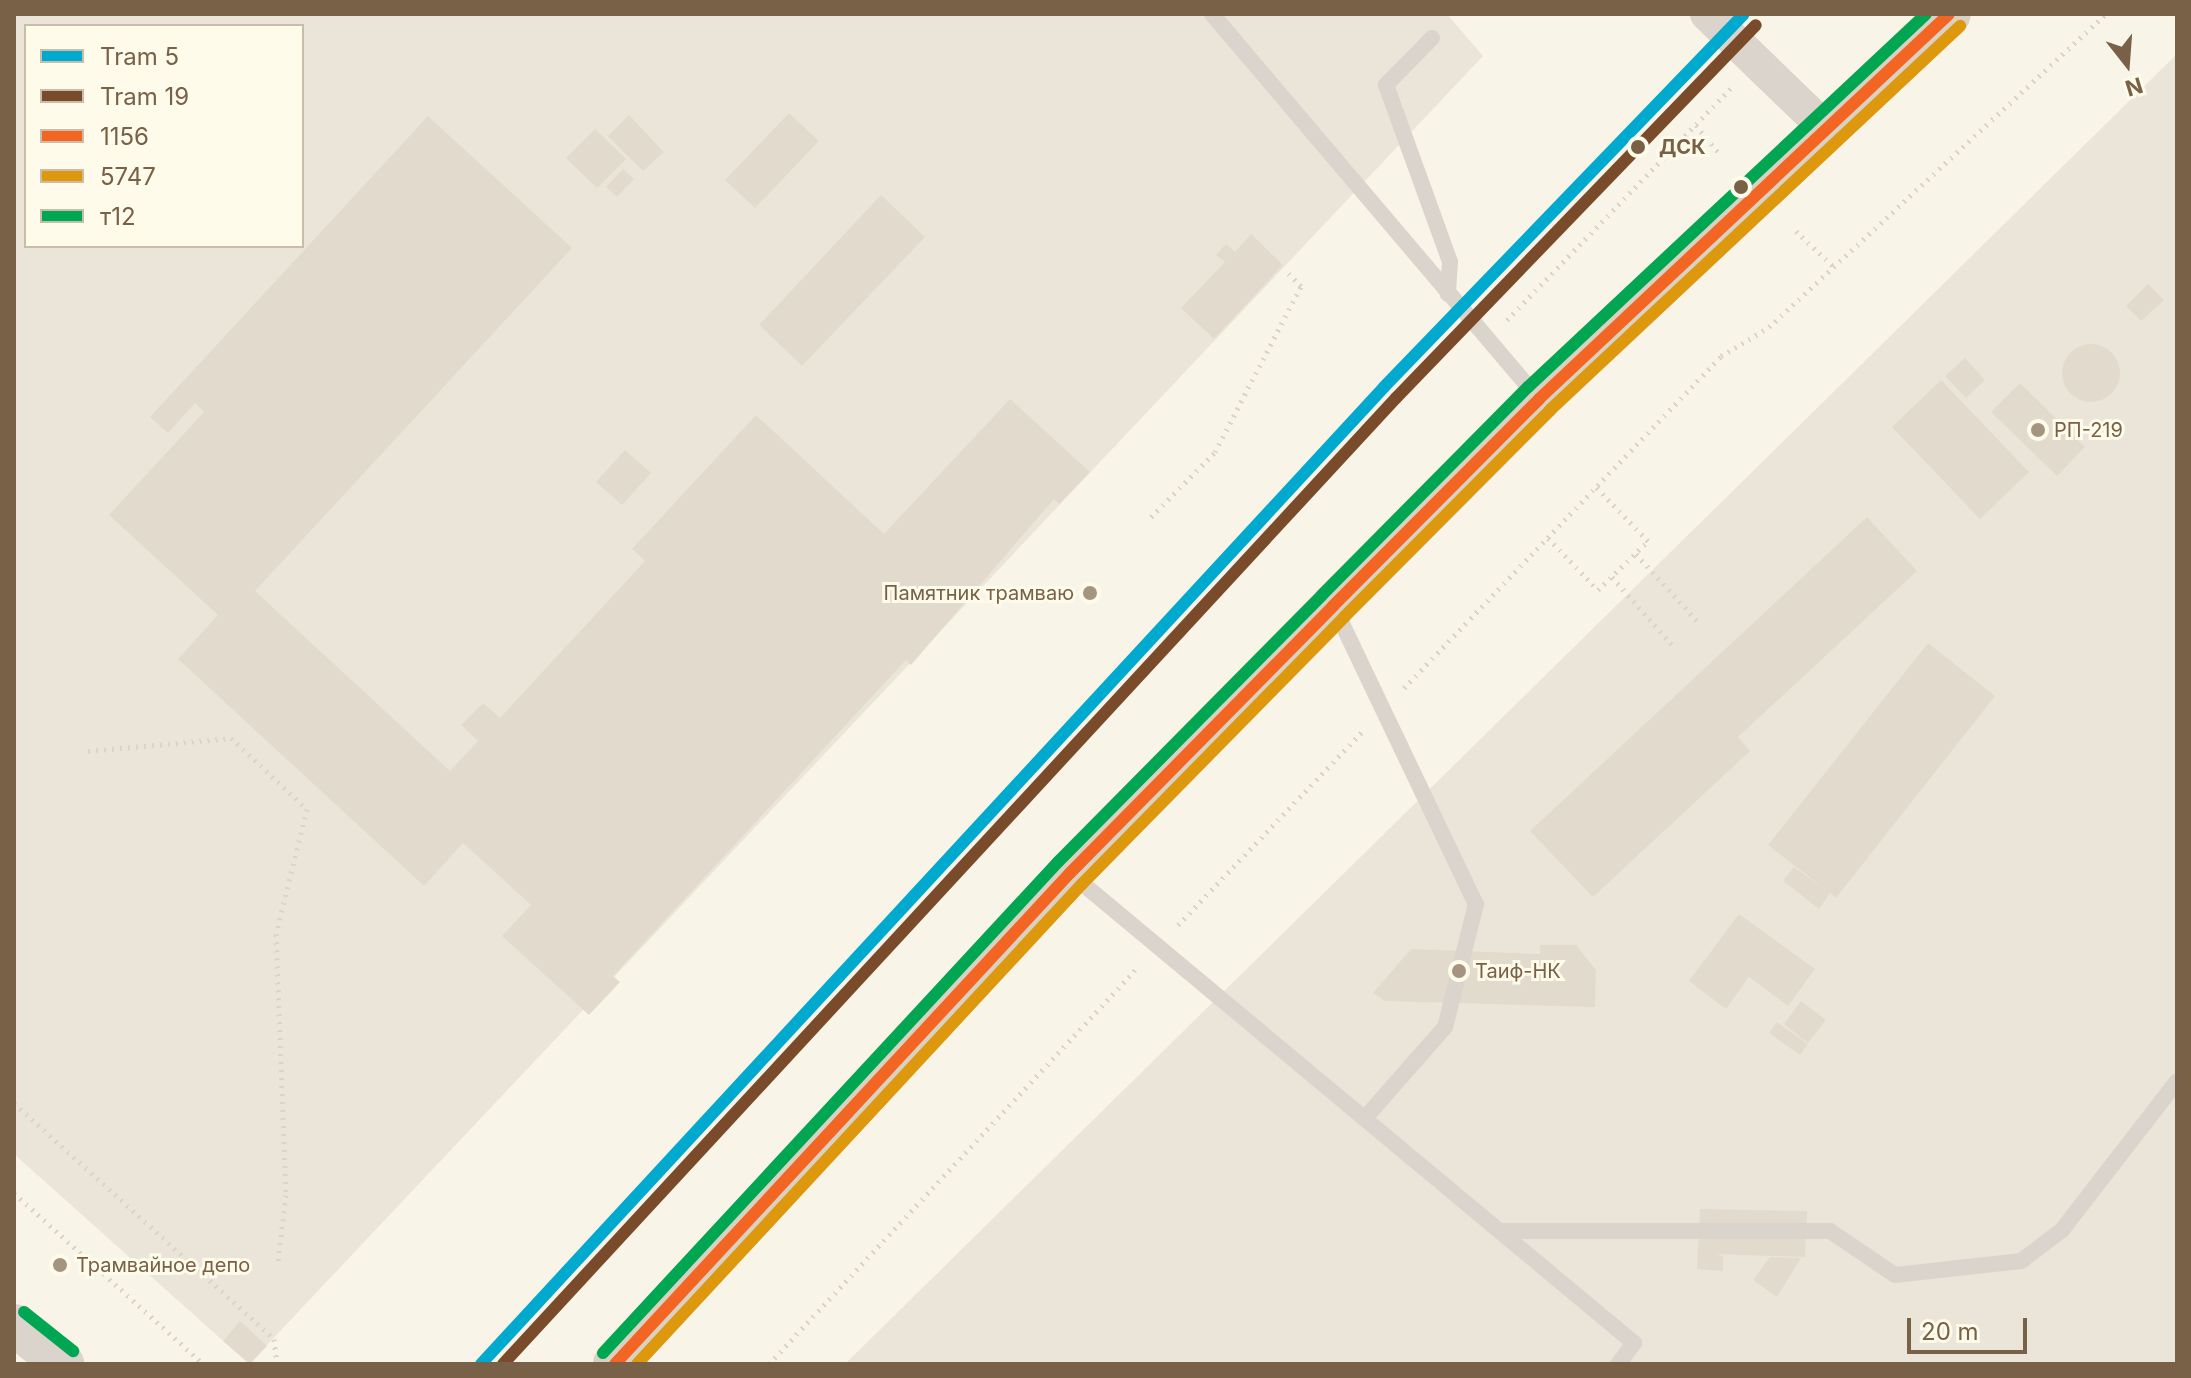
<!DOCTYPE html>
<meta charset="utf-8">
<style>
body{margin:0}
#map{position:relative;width:2191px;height:1378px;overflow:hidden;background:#f8f4e8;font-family:Inter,sans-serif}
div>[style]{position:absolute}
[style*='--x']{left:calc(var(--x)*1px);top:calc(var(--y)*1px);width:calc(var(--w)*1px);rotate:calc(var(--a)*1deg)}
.industrial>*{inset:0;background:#ebe5d9}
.building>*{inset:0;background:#e2dacd}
.round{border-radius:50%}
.path>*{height:5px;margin-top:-2.5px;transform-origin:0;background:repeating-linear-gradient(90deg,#dad4cb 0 2px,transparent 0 8px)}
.service>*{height:16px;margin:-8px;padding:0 8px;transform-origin:8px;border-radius:8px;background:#dbd4cc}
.minor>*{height:34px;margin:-17px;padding:0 17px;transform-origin:17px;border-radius:17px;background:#dbd4cc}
.tertiary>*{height:42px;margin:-21px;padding:0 21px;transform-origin:21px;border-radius:21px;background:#dbd4cc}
.primary>*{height:44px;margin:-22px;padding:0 22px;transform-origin:22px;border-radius:22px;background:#d9d2c3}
.bus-1>*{height:12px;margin:-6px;padding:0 6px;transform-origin:6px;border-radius:6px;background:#f26522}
.bus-2>*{height:12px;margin:-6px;padding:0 6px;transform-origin:6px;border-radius:6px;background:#de980e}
.bus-3>*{height:12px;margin:-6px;padding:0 6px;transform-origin:6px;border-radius:6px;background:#00a651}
.tram-1>*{height:12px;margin:-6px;padding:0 6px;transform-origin:6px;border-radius:6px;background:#00a9ce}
.tram-2>*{height:12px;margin:-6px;padding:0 6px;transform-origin:6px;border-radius:6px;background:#7a4b2a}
.dots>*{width:22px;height:22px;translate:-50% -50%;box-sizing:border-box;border:4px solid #fffbea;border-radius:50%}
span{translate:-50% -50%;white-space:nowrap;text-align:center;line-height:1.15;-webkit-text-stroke:6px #fffbea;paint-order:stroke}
.stop-label{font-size:20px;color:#786147;font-weight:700}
.left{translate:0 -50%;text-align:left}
.poi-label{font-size:20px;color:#786147}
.right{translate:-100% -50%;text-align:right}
.frame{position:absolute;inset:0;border:16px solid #786147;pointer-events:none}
.legend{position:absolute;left:24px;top:24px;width:280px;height:224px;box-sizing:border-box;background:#fffbea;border:2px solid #c9bda9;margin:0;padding:10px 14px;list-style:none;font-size:24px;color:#786147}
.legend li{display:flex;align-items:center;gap:16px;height:40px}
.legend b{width:40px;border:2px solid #c9bda9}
.north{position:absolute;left:2087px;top:24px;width:80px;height:80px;-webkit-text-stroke:6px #fffbea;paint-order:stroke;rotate:163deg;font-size:22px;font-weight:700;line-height:32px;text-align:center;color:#786147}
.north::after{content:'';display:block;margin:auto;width:28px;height:36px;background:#786147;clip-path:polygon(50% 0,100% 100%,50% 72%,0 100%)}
.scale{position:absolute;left:1907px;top:1318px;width:120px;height:36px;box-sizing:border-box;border:4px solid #786147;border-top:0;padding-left:10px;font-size:24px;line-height:28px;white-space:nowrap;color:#786147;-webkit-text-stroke:6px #fffbea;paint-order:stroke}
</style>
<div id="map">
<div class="industrial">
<div style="clip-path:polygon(evenodd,14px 14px,1447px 14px,1483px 56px,249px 1364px,14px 1154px,14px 14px,26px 26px,302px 26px,302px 246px,26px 246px,26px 26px)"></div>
<div style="clip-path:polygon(2177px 54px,2177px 1364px,845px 1364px)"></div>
</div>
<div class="building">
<div style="clip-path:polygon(789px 113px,819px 141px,755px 208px,725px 180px)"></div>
<div style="clip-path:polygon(629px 115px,664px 152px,643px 171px,608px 136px)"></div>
<div style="clip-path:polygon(428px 116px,572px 248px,255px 591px,450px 771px,478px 741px,461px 725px,483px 703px,500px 718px,645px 561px,632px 549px,756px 415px,884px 534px,1010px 399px,1090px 472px,1059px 504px,1054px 499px,911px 665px,906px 660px,613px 976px,620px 982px,589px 1015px,502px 936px,531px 905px,463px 843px,424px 886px,178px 659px,218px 615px,109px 515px,204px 412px,195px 403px,168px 433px,150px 417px)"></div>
<div style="clip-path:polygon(595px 129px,626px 159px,597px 188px,566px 158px)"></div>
<div style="clip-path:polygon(623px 169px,634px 179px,617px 197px,606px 187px)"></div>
<div style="clip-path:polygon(881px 195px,925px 237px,802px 366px,759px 325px)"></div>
<div style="clip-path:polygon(1251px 234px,1283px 265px,1214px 339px,1181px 308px,1225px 262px,1216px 255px,1226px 244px,1235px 252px)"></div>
<div style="clip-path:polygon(2148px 284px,2164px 300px,2141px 321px,2126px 306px)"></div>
<div class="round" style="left:2062px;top:344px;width:58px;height:58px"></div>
<div style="clip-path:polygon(1965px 358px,1985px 380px,1966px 398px,1945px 376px)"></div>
<div style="clip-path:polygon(1941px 380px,2029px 472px,1980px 519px,1892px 427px)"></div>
<div style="clip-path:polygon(2020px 383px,2085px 447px,2057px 476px,1991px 412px)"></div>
<div style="clip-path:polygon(625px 450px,651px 473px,622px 505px,596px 482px)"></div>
<div style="clip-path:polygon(1867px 517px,1917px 571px,1738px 737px,1750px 751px,1593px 897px,1530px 831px)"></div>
<div style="clip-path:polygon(1928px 643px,1995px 696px,1836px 898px,1830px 893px,1819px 909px,1783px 881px,1794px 867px,1827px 891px,1768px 845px)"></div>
<div style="clip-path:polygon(1739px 914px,1815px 969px,1788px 1006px,1749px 977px,1726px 1009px,1689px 981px)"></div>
<div style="clip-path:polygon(1540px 945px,1576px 945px,1596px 970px,1595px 1007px,1385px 1001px,1373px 993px,1411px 949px,1540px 954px)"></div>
<div style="clip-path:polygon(1801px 1001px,1826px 1020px,1808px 1043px,1784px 1024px)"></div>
<div style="clip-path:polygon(1777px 1022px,1808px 1044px,1800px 1055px,1769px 1033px)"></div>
<div style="clip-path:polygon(1700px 1209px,1807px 1211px,1805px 1257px,1715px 1254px,1723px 1256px,1723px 1271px,1697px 1269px)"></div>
<div style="clip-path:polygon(1770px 1257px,1801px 1258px,1777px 1297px,1753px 1280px)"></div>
<div style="clip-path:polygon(240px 1321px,267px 1346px,250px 1364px,223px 1341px)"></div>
</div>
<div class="path">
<div style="--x:1696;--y:125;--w:38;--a:51"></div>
<div style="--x:1796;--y:231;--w:52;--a:43.5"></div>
<div style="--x:1507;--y:320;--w:322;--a:-46"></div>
<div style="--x:1151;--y:517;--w:91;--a:-45.4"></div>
<div style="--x:1215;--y:452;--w:187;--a:-62.6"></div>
<div style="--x:1301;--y:286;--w:23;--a:-135"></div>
<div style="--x:1548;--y:538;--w:72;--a:46.1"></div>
<div style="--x:1598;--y:590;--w:70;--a:-44.4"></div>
<div style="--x:1648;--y:541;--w:75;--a:-133.9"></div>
<div style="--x:1636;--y:554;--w:95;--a:47.6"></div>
<div style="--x:1612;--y:577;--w:95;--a:48.4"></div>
<div style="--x:1404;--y:688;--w:459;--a:-46.3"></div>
<div style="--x:1721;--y:356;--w:56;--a:-31.1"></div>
<div style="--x:1769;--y:327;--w:460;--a:-42.9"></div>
<div style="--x:88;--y:751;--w:144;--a:-5.2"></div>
<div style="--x:231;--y:738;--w:104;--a:43.1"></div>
<div style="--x:307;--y:809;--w:129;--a:103.9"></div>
<div style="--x:276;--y:934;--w:261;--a:87.8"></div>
<div style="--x:286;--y:1195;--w:66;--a:96.9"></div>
<div style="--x:1178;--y:925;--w:269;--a:-46.4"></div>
<div style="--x:14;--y:1103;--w:351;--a:42.2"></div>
<div style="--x:274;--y:1339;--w:25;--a:83"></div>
<div style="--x:14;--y:1193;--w:255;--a:42.1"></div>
<div style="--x:769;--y:1364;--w:542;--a:-47.09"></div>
</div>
<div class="service">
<div style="--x:1212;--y:14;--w:504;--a:49.67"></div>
<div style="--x:1432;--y:38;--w:66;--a:134.4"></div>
<div style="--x:1386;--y:85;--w:188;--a:70.1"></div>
<div style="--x:1450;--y:262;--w:32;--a:94"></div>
<div style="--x:1335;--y:609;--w:327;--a:64.5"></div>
<div style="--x:1476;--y:904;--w:127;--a:104.1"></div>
<div style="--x:1445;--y:1027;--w:121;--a:131.3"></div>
<div style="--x:1071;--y:874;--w:733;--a:39.8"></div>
<div style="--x:1634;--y:1343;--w:26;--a:127"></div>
<div style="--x:1500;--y:1231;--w:330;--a:0"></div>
<div style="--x:1830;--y:1231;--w:78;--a:34.1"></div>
<div style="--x:1895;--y:1275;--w:127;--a:-6.3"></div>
<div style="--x:2021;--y:1261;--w:51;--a:-37.1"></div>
<div style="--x:2062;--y:1230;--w:188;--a:-52.3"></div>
</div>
<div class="minor">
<div style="--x:1707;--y:14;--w:165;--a:44"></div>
</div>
<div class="tertiary">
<div style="--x:14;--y:1325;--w:63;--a:38.5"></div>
</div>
<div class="primary">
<div style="--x:615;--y:1364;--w:669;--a:-47.18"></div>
<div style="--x:1070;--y:873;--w:375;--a:-45.4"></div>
<div style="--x:1333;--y:606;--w:292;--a:-45.1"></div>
<div style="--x:1539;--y:399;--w:562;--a:-43.2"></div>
</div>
<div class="bus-1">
<div style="--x:615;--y:1364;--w:669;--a:-47.18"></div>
<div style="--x:1070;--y:873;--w:375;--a:-45.4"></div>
<div style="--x:1333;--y:606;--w:292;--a:-45.1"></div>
<div style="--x:1539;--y:399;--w:562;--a:-43.2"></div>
</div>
<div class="bus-2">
<div style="--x:637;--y:1364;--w:655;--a:-47.17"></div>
<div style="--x:1082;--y:884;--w:374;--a:-45.5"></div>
<div style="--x:1344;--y:617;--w:292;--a:-45.1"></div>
<div style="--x:1550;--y:410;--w:562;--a:-43.12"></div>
</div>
<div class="bus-3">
<div style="--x:24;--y:1312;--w:63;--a:38.5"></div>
<div style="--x:603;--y:1353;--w:669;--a:-47.18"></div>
<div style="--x:1058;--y:862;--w:375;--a:-45.3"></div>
<div style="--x:1322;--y:595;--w:293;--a:-45.3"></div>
<div style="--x:1528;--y:387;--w:545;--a:-43.14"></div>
</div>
<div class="tram-1">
<div style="--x:481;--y:1364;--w:1330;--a:-47.25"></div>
<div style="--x:1384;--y:387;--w:518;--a:-46.02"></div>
</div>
<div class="tram-2">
<div style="--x:503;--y:1364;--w:1316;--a:-47.25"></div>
<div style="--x:1396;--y:398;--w:518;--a:-46.02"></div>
</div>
<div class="dots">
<div style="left:1638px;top:147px;background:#786147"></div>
<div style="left:1741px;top:187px;background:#786147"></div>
<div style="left:2038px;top:430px;background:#a5947f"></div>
<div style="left:1090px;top:593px;background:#a5947f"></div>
<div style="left:1459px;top:971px;background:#a5947f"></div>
<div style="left:60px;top:1265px;background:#a5947f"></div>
</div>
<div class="stop-label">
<span class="left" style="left:1659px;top:147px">ДСК</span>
</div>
<div class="poi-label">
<span class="left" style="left:2054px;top:430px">РП-219</span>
<span class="right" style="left:1074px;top:593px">Памятник трамваю</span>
<span class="left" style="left:1475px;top:971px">Таиф-НК</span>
<span class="left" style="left:76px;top:1265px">Трамвайное депо</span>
</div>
<div class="frame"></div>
<ul class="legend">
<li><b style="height:10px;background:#00a9ce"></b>Tram 5</li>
<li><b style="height:10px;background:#7a4b2a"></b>Tram 19</li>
<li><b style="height:10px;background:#f26522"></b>1156</li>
<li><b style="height:10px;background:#de980e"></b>5747</li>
<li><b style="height:10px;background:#00a651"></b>т12</li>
</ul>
<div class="north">N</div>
<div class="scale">20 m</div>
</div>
